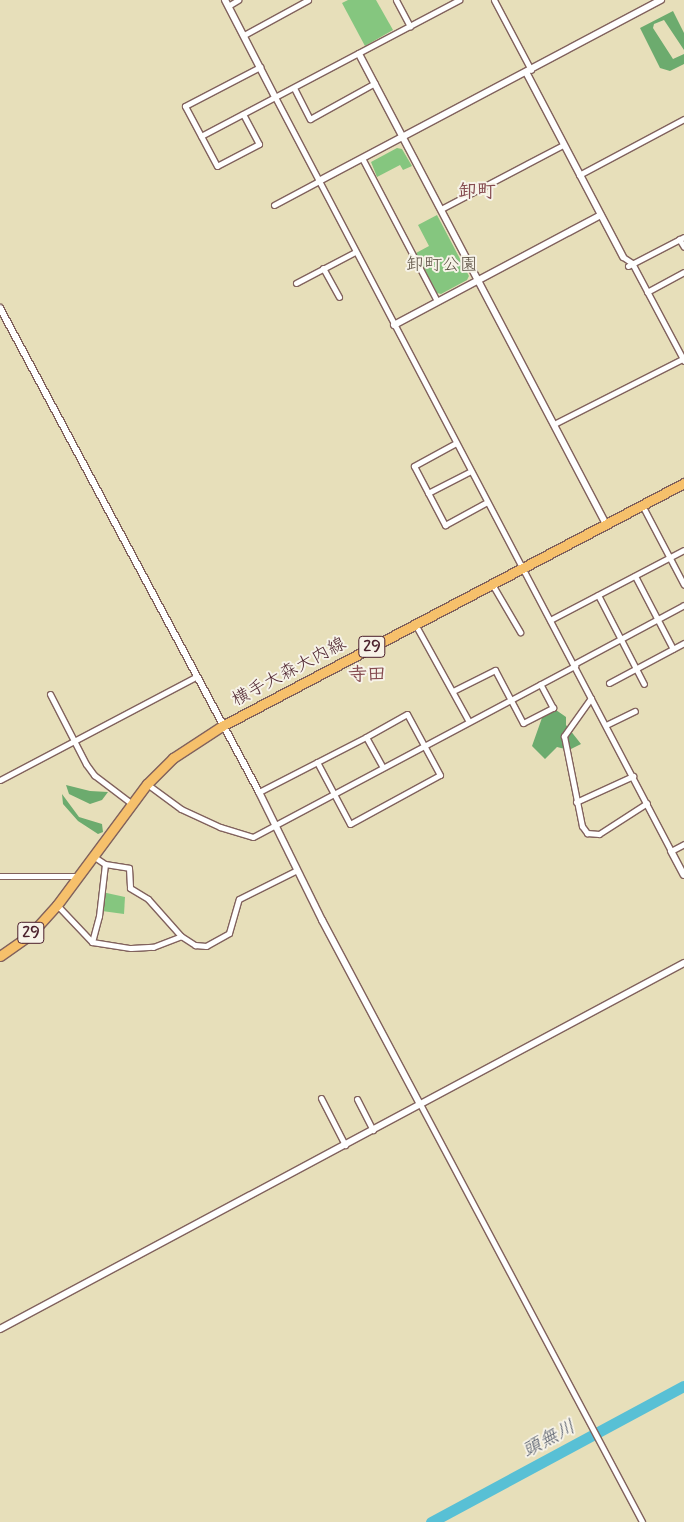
<!DOCTYPE html>
<meta charset="utf-8">
<style>
body{margin:0}
#map{position:relative;width:684px;height:1522px;overflow:hidden;background:#e7dfba;font-family:Mynerve,"Klee One",sans-serif}
div>[style]{position:absolute}
[style*='--x']{left:calc(var(--x)*1px);top:calc(var(--y)*1px);width:calc(var(--w)*1px);rotate:calc(var(--a)*1deg)}
.green>*{inset:0;background:#85c67f}
.forest>*{inset:0;background:#6cab6e}
.river>*{height:11px;margin:-5.5px;padding:0 5.5px;transform-origin:5.5px;border-radius:5.5px;background:#58c0d5}
.roads{filter:drop-shadow(1px 0 #81625d) drop-shadow(-1px 0 #81625d) drop-shadow(0 1px #81625d) drop-shadow(0 -1px #81625d)}
.minor>*{height:5px;margin:-2.5px;padding:0 2.5px;transform-origin:2.5px;border-radius:2.5px;background:#fff}
.tertiary>*{height:6px;margin:-3px;padding:0 3px;transform-origin:3px;border-radius:3px;background:#fff}
.primary>*{height:9px;margin:-4.5px;padding:0 4.5px;transform-origin:4.5px;border-radius:4.5px;background:#f6c06b}
span{translate:-50% -50%;white-space:nowrap;text-align:center;line-height:1.15;-webkit-text-stroke:4px #f7f3e8;paint-order:stroke}
.shield-label span{padding:1px 4px;background:#f7f3e8;border:1px solid;border-radius:4px;-webkit-text-stroke-width:0}
.shield-label{font-size:16px;color:#4a1f2b;font-weight:700}
.park-label{font-size:18px;color:#5c5144}
.street-label{font-size:18px;color:#4a1f2b}
.neighbourhood-label{font-size:19px;color:#854b50;font-weight:700}
.water-label{font-size:19px;color:#4f5766;font-style:italic}
</style>
<div id="map">
<div class="green">
<div style="clip-path:polygon(348px 0,376px 0,393px 30px,365px 46px,342px 3px)"></div>
<div style="clip-path:polygon(397px 148px,402px 149px,412px 166px,403px 170px,400px 165px,377px 177px,371px 162px)"></div>
<div style="clip-path:polygon(437px 215px,469px 276px,467px 280px,441px 294px,437px 293px,416px 253px,429px 246px,418px 225px)"></div>
<div style="clip-path:polygon(102px 892px,125px 897px,124px 914px,102px 911px)"></div>
</div>
<div class="forest">
<div style="clip-path:polygon(673px 11px,684px 33px,684px 50px,664px 20px,654px 24px,653px 28px,673px 59px,684px 54px,684px 64px,670px 71px,660px 68px,640px 28px)"></div>
<div style="clip-path:polygon(556px 710px,566px 717px,566px 725px,581px 744px,569px 750px,557px 747px,545px 759px,532px 746px,543px 715px)"></div>
<div style="clip-path:polygon(66px 785px,90px 791px,108px 792px,102px 800px,90px 804px,69px 794px)"></div>
<div style="clip-path:polygon(62px 794px,79px 817px,102px 824px,103px 832px,98px 834px,78px 821px,63px 804px)"></div>
</div>
<div class="river">
<div style="--x:431;--y:1522;--w:287;--a:-28.3"></div>
</div>
<div class="roads">
<div class="minor">
<div style="--x:396;--y:0;--w:30;--a:62"></div>
<div style="--x:494;--y:0;--w:79;--a:62.1"></div>
<div style="--x:228;--y:6;--w:12;--a:-31"></div>
<div style="--x:244;--y:35;--w:73;--a:-28.7"></div>
<div style="--x:294;--y:88;--w:35;--a:63"></div>
<div style="--x:310;--y:119;--w:74;--a:-29"></div>
<div style="--x:275;--y:97;--w:852;--a:62.29"></div>
<div style="--x:671;--y:851;--w:15;--a:-28"></div>
<div style="--x:243;--y:114;--w:34;--a:62"></div>
<div style="--x:259;--y:144;--w:47;--a:152.4"></div>
<div style="--x:217;--y:166;--w:68;--a:-118.1"></div>
<div style="--x:185;--y:106;--w:85;--a:-27.5"></div>
<div style="--x:201;--y:136;--w:292;--a:-27.8"></div>
<div style="--x:362;--y:158;--w:161;--a:62.3"></div>
<div style="--x:579;--y:175;--w:119;--a:-28.1"></div>
<div style="--x:274;--y:205;--w:51;--a:-28.1"></div>
<div style="--x:441;--y:209;--w:138;--a:-27.7"></div>
<div style="--x:679;--y:239;--w:9;--a:58"></div>
<div style="--x:623;--y:257;--w:11;--a:34"></div>
<div style="--x:632;--y:263;--w:111;--a:62"></div>
<div style="--x:628;--y:266;--w:63;--a:-27.4"></div>
<div style="--x:323;--y:268;--w:33;--a:61"></div>
<div style="--x:296;--y:283;--w:67;--a:-27.7"></div>
<div style="--x:647;--y:292;--w:42;--a:-28.4"></div>
<div style="--x:554;--y:424;--w:146;--a:-26.9"></div>
<div style="--x:456;--y:443;--w:48;--a:151.3"></div>
<div style="--x:414;--y:466;--w:67;--a:62.3"></div>
<div style="--x:445;--y:525;--w:48;--a:-28.7"></div>
<div style="--x:428;--y:493;--w:48;--a:-27.1"></div>
<div style="--x:642;--y:505;--w:90;--a:62.3"></div>
<div style="--x:635;--y:576;--w:82;--a:62.5"></div>
<div style="--x:492;--y:584;--w:56;--a:59.7"></div>
<div style="--x:598;--y:595;--w:100;--a:62.7"></div>
<div style="--x:550;--y:620;--w:151;--a:-27.6"></div>
<div style="--x:415;--y:624;--w:110;--a:61.1"></div>
<div style="--x:574;--y:664;--w:125;--a:-28.2"></div>
<div style="--x:609;--y:683;--w:85;--a:-28.1"></div>
<div style="--x:453;--y:691;--w:47;--a:-26.6"></div>
<div style="--x:495;--y:670;--w:60;--a:62.2"></div>
<div style="--x:523;--y:723;--w:34;--a:-27"></div>
<div style="--x:553;--y:708;--w:27;--a:-118"></div>
<div style="--x:50;--y:694;--w:79;--a:62.8"></div>
<div style="--x:86;--y:764;--w:14;--a:54"></div>
<div style="--x:94;--y:775;--w:48;--a:37.3"></div>
<div style="--x:591;--y:698;--w:47;--a:125.4"></div>
<div style="--x:564;--y:736;--w:92;--a:78.7"></div>
<div style="--x:582;--y:826;--w:9;--a:54"></div>
<div style="--x:587;--y:833;--w:12;--a:5"></div>
<div style="--x:599;--y:834;--w:57;--a:-32.9"></div>
<div style="--x:606;--y:725;--w:32;--a:-26"></div>
<div style="--x:317;--y:762;--w:70;--a:62"></div>
<div style="--x:350;--y:824;--w:102;--a:-28.6"></div>
<div style="--x:440;--y:775;--w:69;--a:-118.4"></div>
<div style="--x:407;--y:714;--w:47;--a:150.7"></div>
<div style="--x:366;--y:737;--w:33;--a:61"></div>
<div style="--x:0;--y:780;--w:221;--a:-27.8"></div>
<div style="--x:147;--y:784;--w:42;--a:36.3"></div>
<div style="--x:181;--y:809;--w:43;--a:24.8"></div>
<div style="--x:220;--y:827;--w:34;--a:17"></div>
<div style="--x:253;--y:837;--w:365;--a:-28"></div>
<div style="--x:259;--y:792;--w:120;--a:-27.2"></div>
<div style="--x:576;--y:802;--w:63;--a:-24.5"></div>
<div style="--x:93;--y:856;--w:14;--a:34"></div>
<div style="--x:105;--y:864;--w:24;--a:9"></div>
<div style="--x:129;--y:868;--w:20;--a:87"></div>
<div style="--x:130;--y:888;--w:21;--a:31"></div>
<div style="--x:148;--y:899;--w:50;--a:48.3"></div>
<div style="--x:0;--y:876;--w:79;--a:0"></div>
<div style="--x:57;--y:905;--w:51;--a:46.6"></div>
<div style="--x:92;--y:942;--w:39;--a:9"></div>
<div style="--x:131;--y:948;--w:22;--a:-3"></div>
<div style="--x:153;--y:947;--w:30;--a:-21"></div>
<div style="--x:181;--y:936;--w:17;--a:33"></div>
<div style="--x:195;--y:945;--w:11;--a:5"></div>
<div style="--x:206;--y:946;--w:26;--a:-29"></div>
<div style="--x:229;--y:933;--w:35;--a:-74"></div>
<div style="--x:239;--y:899;--w:65;--a:-26.6"></div>
<div style="--x:92;--y:942;--w:27;--a:-75"></div>
<div style="--x:99;--y:916;--w:52;--a:-83.4"></div>
<div style="--x:321;--y:1098;--w:53;--a:62.9"></div>
<div style="--x:357;--y:1099;--w:35;--a:63"></div>
<div style="--x:420;--y:1104;--w:473;--a:62"></div>
</div>
<div class="tertiary">
<div style="--x:225;--y:0;--w:109;--a:62.7"></div>
<div style="--x:359;--y:54;--w:531;--a:62.28"></div>
<div style="--x:526;--y:72;--w:209;--a:62.3"></div>
<div style="--x:319;--y:181;--w:387;--a:-27.9"></div>
<div style="--x:0;--y:308;--w:549;--a:61.85"></div>
<div style="--x:259;--y:792;--w:143;--a:63.8"></div>
<div style="--x:322;--y:920;--w:208;--a:62"></div>
<div style="--x:394;--y:325;--w:234;--a:-28"></div>
<div style="--x:671;--y:851;--w:27;--a:62"></div>
<div style="--x:0;--y:1329;--w:776;--a:-28.15"></div>
</div>
<div class="primary">
<div style="--x:0;--y:956;--w:35;--a:-35"></div>
<div style="--x:29;--y:936;--w:42;--a:-47.9"></div>
<div style="--x:57;--y:905;--w:151;--a:-53.4"></div>
<div style="--x:147;--y:784;--w:37;--a:-45"></div>
<div style="--x:173;--y:758;--w:59;--a:-33.1"></div>
<div style="--x:222;--y:726;--w:522;--a:-27.74"></div>
</div>
</div>
<div class="shield-label">
<span style="left:372px;top:647px">29</span>
<span style="left:31px;top:933px">29</span>
</div>
<div class="park-label">
<span style="left:442px;top:265px">卸町公園</span>
</div>
<div class="street-label">
<span style="left:289px;top:672px;rotate:-28deg">横手大森大内線</span>
</div>
<div class="neighbourhood-label">
<span style="left:477px;top:192px">卸町</span>
<span style="left:367px;top:675px">寺田</span>
</div>
<div class="water-label">
<span style="left:549px;top:1439px;rotate:-28deg">頭無川</span>
</div>
</div>
